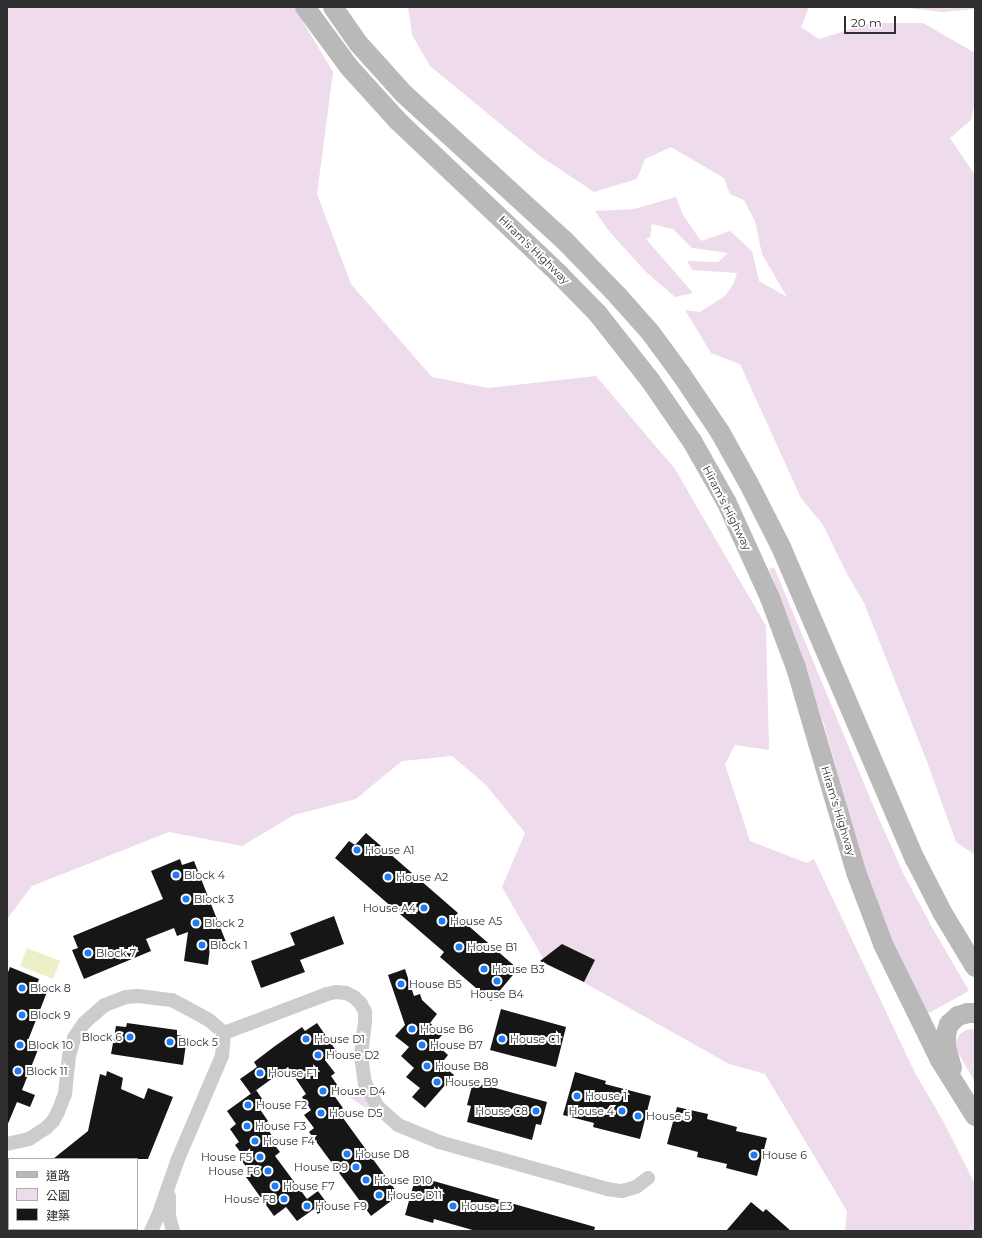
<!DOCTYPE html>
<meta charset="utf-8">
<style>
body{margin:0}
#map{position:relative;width:982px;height:1238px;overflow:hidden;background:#fff;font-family:Montserrat,"Noto Sans TC",sans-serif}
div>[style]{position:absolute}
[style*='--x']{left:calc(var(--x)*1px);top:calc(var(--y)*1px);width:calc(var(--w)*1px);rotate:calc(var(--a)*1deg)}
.green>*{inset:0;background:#eedbeb}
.water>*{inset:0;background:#edefc6}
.building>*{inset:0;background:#161616}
.street>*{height:14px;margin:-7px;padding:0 7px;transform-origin:7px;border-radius:7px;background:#ccc}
.secondary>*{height:20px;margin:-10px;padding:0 10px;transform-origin:10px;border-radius:10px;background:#b9b9b9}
.dots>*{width:11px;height:11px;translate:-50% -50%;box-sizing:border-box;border:2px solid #fff;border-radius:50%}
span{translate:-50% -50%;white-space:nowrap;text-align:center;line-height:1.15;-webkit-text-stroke:4px #fff;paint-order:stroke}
.street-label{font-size:11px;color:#2f2f2f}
.poi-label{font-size:11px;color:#2f2f2f}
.left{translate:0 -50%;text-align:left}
.right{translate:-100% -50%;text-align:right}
.frame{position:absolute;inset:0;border:8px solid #2f2f2f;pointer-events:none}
.legend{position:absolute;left:8px;top:1158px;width:130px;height:72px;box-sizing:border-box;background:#fff;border:1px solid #acacac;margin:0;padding:5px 7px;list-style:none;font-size:12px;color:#2f2f2f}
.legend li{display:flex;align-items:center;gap:8px;height:20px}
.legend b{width:20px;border:1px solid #acacac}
.scale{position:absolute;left:844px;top:16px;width:52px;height:18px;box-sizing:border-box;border:2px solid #2f2f2f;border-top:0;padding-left:5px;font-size:12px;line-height:14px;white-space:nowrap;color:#2f2f2f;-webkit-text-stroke:3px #fff;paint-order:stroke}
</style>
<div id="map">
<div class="green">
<div style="clip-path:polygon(7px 7px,294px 7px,333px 72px,317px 194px,351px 284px,432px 377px,488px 388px,596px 376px,675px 469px,766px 626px,769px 750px,735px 745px,725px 764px,750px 841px,807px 863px,814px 859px,915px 1073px,942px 1119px,975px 1184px,975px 1231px,845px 1231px,847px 1211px,765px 1074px,729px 1064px,544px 960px,502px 887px,525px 833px,486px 785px,452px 756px,402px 761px,356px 799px,294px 815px,242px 846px,169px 832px,32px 886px,7px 919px)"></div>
<div style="clip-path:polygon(408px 7px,809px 7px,801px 27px,819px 39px,871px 23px,923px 23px,975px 53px,975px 101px,971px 120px,950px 138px,975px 175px,975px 855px,956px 842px,926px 759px,864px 603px,847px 574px,823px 525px,801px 498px,740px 364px,711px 353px,685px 310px,700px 312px,725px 296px,734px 283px,737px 273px,692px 270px,687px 261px,718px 262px,728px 253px,692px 248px,673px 229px,652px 224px,650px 238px,646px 239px,693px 293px,675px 297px,645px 271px,609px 231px,595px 211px,634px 209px,676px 197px,683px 215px,701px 241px,730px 231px,752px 251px,759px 281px,787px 297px,762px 254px,755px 221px,744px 200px,730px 194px,724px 178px,671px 147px,645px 159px,637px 179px,594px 192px,537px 154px,430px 66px,412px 35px)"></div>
<div style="clip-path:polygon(900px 7px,975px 7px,975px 9px,942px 12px)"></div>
<div style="clip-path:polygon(774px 567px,875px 810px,904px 875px,933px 929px,969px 991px,927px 1014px,884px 922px,864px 868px,825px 728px,796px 638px,769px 569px)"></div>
<div style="clip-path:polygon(972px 1029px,975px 1030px,975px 1082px,956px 1049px,956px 1041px,960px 1034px,966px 1030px)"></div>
<div style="clip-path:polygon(361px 1083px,378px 1091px,369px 1110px,349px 1097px)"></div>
</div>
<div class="water">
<div style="clip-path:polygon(27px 948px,60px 961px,53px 979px,20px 966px)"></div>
</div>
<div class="building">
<div style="clip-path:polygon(366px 833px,458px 913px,456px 915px,518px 969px,491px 1001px,440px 957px,444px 952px,335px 858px,349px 841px,355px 845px)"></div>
<div style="clip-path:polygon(180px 859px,182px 865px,194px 861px,226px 942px,210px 948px,208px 965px,184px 961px,188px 932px,177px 936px,174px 928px,146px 939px,151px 951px,84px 979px,72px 950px,78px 948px,73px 936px,163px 899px,151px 871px)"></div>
<div style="clip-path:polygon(334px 916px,344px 944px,300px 960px,305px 972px,261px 988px,251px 961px,295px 945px,290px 933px)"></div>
<div style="clip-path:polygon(562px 944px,595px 960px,584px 982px,540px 961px)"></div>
<div style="clip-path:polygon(10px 967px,39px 979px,36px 987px,47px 992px,27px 1043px,39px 1047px,22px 1090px,35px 1095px,30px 1107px,17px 1102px,7px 1126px,7px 975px)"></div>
<div style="clip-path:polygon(405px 969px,414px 996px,420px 994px,422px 1000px,437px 1014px,430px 1023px,443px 1034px,435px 1043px,448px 1055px,441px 1064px,454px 1075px,425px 1108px,412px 1097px,420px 1088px,406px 1077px,414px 1068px,401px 1056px,409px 1047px,395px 1036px,405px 1025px,388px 975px)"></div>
<div style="clip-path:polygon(501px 1009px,566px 1027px,556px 1067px,490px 1050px)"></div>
<div style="clip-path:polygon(127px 1023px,177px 1030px,177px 1035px,187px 1037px,183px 1065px,111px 1054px,116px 1026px,126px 1027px)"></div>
<div style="clip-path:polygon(317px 1023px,337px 1052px,325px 1060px,335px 1073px,331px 1076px,340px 1089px,333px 1094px,343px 1108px,338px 1111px,399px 1195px,371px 1216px,309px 1132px,314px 1128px,304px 1115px,311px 1110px,302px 1097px,306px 1094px,288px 1067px,251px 1094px,240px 1079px,257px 1067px,254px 1062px,275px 1046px,302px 1027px,305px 1031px)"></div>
<div style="clip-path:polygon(107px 1071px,123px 1078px,121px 1089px,144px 1099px,148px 1088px,173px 1097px,148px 1159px,53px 1159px,88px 1131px,100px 1074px,106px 1076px)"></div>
<div style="clip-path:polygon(575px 1072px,606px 1081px,605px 1084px,651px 1096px,640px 1139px,593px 1127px,594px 1123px,563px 1115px)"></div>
<div style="clip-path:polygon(473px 1082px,547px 1102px,541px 1125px,536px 1124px,532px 1140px,467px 1122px,471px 1106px,467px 1105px)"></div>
<div style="clip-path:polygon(256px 1090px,265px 1103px,259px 1108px,268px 1121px,264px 1124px,273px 1137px,270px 1139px,280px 1152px,275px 1156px,307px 1199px,318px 1191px,329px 1206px,318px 1214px,314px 1209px,297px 1221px,286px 1207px,274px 1216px,246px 1177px,251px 1173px,241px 1160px,245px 1158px,235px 1145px,239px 1142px,230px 1129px,236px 1124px,227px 1111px)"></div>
<div style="clip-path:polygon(677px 1107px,708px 1114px,707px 1119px,737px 1127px,736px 1131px,767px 1138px,757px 1176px,726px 1168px,727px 1164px,697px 1157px,698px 1152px,667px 1144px)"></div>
<div style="clip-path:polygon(416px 1176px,595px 1227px,594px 1231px,476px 1231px,434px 1219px,433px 1223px,405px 1215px)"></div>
<div style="clip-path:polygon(751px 1202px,763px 1212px,766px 1209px,791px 1231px,726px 1231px)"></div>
</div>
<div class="street">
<div style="--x:224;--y:1033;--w:110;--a:-20.7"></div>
<div style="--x:327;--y:994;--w:9;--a:-13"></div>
<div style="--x:336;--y:992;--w:10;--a:6"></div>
<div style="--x:346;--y:993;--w:9;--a:27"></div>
<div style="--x:354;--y:997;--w:10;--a:45"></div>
<div style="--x:361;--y:1004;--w:9;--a:63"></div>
<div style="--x:365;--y:1012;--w:10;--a:90"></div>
<div style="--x:365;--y:1022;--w:34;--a:97"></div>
<div style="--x:361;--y:1056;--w:27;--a:82"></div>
<div style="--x:365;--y:1083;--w:27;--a:62"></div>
<div style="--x:378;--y:1107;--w:27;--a:42"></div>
<div style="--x:398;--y:1125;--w:44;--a:22.5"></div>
<div style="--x:439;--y:1142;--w:174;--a:15.6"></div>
<div style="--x:607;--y:1189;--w:15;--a:8"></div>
<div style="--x:622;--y:1191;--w:15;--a:-16"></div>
<div style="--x:636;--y:1187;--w:15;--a:-37"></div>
<div style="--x:7;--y:1144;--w:23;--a:-13"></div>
<div style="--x:29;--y:1139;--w:20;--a:-33"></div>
<div style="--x:46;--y:1128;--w:10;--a:-45"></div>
<div style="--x:53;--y:1121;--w:10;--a:-61"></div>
<div style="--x:58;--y:1112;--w:19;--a:-69"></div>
<div style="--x:65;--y:1094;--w:38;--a:-84"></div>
<div style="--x:69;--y:1056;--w:19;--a:-74"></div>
<div style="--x:74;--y:1038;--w:18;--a:-56"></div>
<div style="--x:84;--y:1023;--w:28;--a:-41"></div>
<div style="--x:105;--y:1005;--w:22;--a:-21"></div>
<div style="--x:126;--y:997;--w:12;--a:-5"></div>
<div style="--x:138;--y:996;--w:34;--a:7"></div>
<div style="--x:172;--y:1000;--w:42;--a:28.4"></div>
<div style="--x:209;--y:1020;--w:20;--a:41"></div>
<div style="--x:169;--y:1196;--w:20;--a:90"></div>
<div style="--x:169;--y:1216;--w:16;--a:75"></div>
<div style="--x:151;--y:1231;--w:17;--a:-65"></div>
<div style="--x:158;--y:1216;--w:60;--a:-70.7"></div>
<div style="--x:178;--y:1159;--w:112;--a:-66.9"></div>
<div style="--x:222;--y:1056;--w:23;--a:-85"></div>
</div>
<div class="secondary">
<div style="--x:305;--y:7;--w:74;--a:53.7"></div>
<div style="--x:349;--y:67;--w:72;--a:47.8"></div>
<div style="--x:397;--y:120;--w:224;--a:43.5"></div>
<div style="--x:559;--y:274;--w:56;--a:45.7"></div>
<div style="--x:598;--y:314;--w:84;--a:51.8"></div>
<div style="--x:650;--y:380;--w:74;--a:55.5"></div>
<div style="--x:692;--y:441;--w:69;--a:60.5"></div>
<div style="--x:726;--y:501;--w:107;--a:65.6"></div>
<div style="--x:770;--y:598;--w:75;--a:69.6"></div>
<div style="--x:796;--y:668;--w:213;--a:73.6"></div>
<div style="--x:856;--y:872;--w:77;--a:69.4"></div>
<div style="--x:883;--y:944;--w:129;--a:63.8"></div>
<div style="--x:940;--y:1060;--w:66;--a:58"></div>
<div style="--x:333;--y:7;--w:44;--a:55.2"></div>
<div style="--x:358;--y:43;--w:69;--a:48"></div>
<div style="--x:404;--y:94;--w:217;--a:42.4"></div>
<div style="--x:564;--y:240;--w:78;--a:46"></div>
<div style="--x:618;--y:296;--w:48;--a:48.4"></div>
<div style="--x:650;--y:332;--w:52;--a:53.6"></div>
<div style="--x:681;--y:374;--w:70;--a:56.1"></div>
<div style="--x:720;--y:432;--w:57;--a:60.8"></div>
<div style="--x:748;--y:482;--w:73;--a:63.1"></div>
<div style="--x:781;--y:547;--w:340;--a:66.8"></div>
<div style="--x:915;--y:859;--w:59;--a:63"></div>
<div style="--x:942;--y:912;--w:64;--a:59"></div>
<div style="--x:952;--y:1068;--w:22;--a:-106"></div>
<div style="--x:946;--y:1047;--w:13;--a:-90"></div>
<div style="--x:946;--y:1034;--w:10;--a:-73"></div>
<div style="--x:949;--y:1024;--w:12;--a:-42"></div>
<div style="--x:958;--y:1016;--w:10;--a:-17"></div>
<div style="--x:968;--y:1013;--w:7;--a:0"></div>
</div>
<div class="dots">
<div style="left:357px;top:850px;background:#217af6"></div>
<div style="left:176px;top:875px;background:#217af6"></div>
<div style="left:388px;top:877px;background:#217af6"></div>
<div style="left:186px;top:899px;background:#217af6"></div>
<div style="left:424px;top:908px;background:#217af6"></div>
<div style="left:442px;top:921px;background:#217af6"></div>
<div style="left:196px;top:923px;background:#217af6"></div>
<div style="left:202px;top:945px;background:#217af6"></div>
<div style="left:459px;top:947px;background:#217af6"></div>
<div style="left:88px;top:953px;background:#217af6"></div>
<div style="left:484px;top:969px;background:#217af6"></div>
<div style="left:497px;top:981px;background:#217af6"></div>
<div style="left:401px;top:984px;background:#217af6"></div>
<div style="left:22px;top:988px;background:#217af6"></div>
<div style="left:22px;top:1015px;background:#217af6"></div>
<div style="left:412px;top:1029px;background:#217af6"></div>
<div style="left:130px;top:1037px;background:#217af6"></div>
<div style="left:306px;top:1039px;background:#217af6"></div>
<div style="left:502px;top:1039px;background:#217af6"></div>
<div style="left:170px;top:1042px;background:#217af6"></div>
<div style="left:20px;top:1045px;background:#217af6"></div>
<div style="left:422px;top:1045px;background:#217af6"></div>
<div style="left:318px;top:1055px;background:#217af6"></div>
<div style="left:427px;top:1066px;background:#217af6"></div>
<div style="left:18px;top:1071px;background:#217af6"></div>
<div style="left:260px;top:1073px;background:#217af6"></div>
<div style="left:437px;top:1082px;background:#217af6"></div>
<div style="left:323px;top:1091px;background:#217af6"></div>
<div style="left:577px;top:1096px;background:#217af6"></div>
<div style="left:248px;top:1105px;background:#217af6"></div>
<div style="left:536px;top:1111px;background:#217af6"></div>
<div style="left:622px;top:1111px;background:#217af6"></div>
<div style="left:321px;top:1113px;background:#217af6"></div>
<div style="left:638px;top:1116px;background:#217af6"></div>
<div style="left:247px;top:1126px;background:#217af6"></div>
<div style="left:255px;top:1141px;background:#217af6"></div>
<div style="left:347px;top:1154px;background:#217af6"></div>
<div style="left:754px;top:1155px;background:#217af6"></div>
<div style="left:260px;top:1157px;background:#217af6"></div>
<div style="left:356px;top:1167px;background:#217af6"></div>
<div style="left:268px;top:1171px;background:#217af6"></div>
<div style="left:366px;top:1180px;background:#217af6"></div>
<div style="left:275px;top:1186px;background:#217af6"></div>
<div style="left:379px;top:1195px;background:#217af6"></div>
<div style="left:284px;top:1199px;background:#217af6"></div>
<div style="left:307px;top:1206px;background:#217af6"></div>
<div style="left:453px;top:1206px;background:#217af6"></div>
</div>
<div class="street-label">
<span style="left:534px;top:250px;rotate:44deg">Hiram's Highway</span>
<span style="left:727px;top:508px;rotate:63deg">Hiram's Highway</span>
<span style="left:838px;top:811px;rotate:73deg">Hiram's Highway</span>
</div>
<div class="poi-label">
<span class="left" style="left:365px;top:850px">House A1</span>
<span class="left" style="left:184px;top:875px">Block 4</span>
<span class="left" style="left:396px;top:877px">House A2</span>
<span class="left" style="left:194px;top:899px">Block 3</span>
<span class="right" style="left:416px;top:908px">House A4</span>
<span class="left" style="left:450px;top:921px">House A5</span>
<span class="left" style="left:204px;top:923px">Block 2</span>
<span class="left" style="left:210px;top:945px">Block 1</span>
<span class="left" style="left:467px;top:947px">House B1</span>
<span class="left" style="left:96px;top:953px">Block 7</span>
<span class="left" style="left:492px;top:969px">House B3</span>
<span class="left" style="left:409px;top:984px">House B5</span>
<span class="left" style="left:30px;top:988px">Block 8</span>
<span style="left:497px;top:994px">House B4</span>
<span class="left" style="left:30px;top:1015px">Block 9</span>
<span class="left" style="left:420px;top:1029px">House B6</span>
<span class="right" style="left:122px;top:1037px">Block 6</span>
<span class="left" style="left:314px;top:1039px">House D1</span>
<span class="left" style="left:510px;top:1039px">House C1</span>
<span class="left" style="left:178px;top:1042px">Block 5</span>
<span class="left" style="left:28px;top:1045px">Block 10</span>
<span class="left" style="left:430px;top:1045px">House B7</span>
<span class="left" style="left:326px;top:1055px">House D2</span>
<span class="left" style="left:435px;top:1066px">House B8</span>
<span class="left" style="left:26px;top:1071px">Block 11</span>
<span class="left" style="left:268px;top:1073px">House F1</span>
<span class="left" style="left:445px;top:1082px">House B9</span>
<span class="left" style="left:331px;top:1091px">House D4</span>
<span class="left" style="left:585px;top:1096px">House 1</span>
<span class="left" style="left:256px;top:1105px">House F2</span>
<span class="right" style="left:528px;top:1111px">House C8</span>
<span class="right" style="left:614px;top:1111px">House 4</span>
<span class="left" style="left:329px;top:1113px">House D5</span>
<span class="left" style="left:646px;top:1116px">House 5</span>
<span class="left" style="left:255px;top:1126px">House F3</span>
<span class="left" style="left:263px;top:1141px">House F4</span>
<span class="left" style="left:355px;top:1154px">House D8</span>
<span class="left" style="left:762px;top:1155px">House 6</span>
<span class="right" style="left:252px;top:1157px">House F5</span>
<span class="right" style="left:348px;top:1167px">House D9</span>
<span class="right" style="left:260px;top:1171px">House F6</span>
<span class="left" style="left:374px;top:1180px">House D10</span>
<span class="left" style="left:283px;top:1186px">House F7</span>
<span class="left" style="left:387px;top:1195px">House D11</span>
<span class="right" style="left:276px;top:1199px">House F8</span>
<span class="left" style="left:315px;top:1206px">House F9</span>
<span class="left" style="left:461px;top:1206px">House E3</span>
</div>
<div class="frame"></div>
<ul class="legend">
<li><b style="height:5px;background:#b9b9b9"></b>道路</li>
<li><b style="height:11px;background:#eedbeb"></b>公園</li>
<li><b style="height:11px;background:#161616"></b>建築</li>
</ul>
<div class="scale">20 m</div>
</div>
